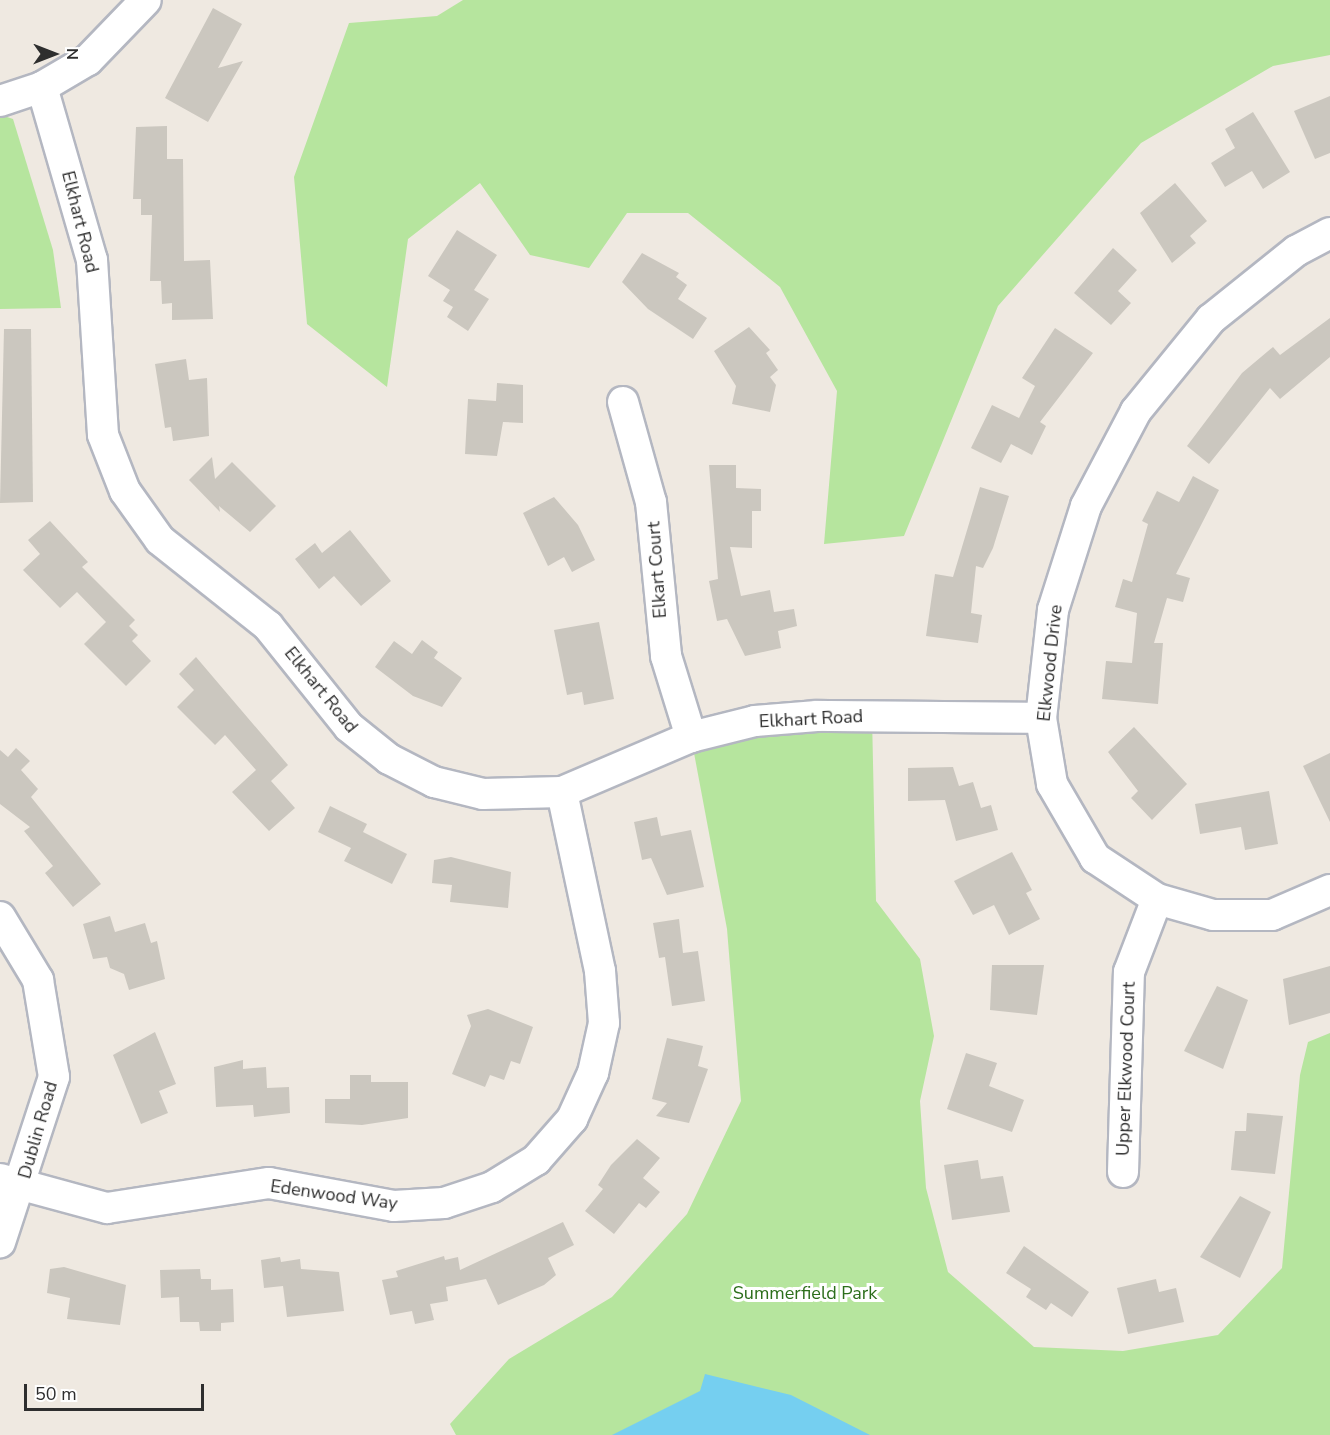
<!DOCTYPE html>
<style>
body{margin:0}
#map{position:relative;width:1330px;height:1435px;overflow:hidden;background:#efe9e1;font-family:"Nunito Sans",sans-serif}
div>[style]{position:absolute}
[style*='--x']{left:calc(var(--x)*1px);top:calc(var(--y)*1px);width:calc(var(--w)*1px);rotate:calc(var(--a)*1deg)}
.green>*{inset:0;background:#b6e59e}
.water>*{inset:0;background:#75cff0}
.building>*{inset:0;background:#cbc7bf}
.roads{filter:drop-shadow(2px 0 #b4b7c1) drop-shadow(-2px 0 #b4b7c1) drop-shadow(0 2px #b4b7c1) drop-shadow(0 -2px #b4b7c1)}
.minor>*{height:30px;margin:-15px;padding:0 15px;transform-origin:15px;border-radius:15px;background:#fff}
span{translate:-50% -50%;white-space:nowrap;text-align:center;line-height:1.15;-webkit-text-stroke:6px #fff;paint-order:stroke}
.street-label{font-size:18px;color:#2e2e2e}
.park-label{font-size:18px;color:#2c6e1b}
.north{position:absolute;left:24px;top:24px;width:60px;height:60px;-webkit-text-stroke:4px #fff;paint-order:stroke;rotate:90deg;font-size:16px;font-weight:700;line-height:24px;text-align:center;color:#2e2e2e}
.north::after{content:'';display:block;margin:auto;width:21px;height:27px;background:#2e2e2e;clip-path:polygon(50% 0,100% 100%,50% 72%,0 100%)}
.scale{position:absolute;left:24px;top:1384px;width:180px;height:27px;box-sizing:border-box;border:3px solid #2e2e2e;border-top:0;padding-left:8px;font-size:18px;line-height:21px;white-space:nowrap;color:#2e2e2e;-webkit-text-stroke:4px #fff;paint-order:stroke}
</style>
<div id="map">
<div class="green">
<div style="clip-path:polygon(463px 0,1330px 0,1330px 55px,1273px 66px,1141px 143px,998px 306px,904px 536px,824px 544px,837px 391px,780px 287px,688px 213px,627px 213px,589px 268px,530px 255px,480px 183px,408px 239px,387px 387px,307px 324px,294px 177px,349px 23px,437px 16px)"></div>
<div style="clip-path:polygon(4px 116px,13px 119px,53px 250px,61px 308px,0 309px,0 118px)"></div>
<div style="clip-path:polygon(872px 716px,876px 901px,920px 959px,934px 1036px,920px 1101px,926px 1188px,948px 1272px,1034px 1347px,1123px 1351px,1218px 1335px,1282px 1268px,1300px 1075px,1308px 1042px,1330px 1033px,1330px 1435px,456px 1435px,450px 1424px,509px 1359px,612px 1297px,687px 1214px,741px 1101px,727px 929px,691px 737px)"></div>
</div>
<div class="water">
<div style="clip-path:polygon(705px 1374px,791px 1395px,870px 1435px,612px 1435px,700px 1391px)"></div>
</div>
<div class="building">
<div style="clip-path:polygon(213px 8px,242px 24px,218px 68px,243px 61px,208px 122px,165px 98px)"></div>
<div style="clip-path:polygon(1330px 96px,1330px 153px,1315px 159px,1294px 111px)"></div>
<div style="clip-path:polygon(1253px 112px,1290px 172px,1263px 189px,1252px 171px,1225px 187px,1211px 163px,1235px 148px,1225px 129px)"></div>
<div style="clip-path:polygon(167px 126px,167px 159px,183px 159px,184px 261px,210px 260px,213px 319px,172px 320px,172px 303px,162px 304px,161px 281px,150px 281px,152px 215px,141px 215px,141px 199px,133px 199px,136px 127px)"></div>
<div style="clip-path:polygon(1175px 183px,1207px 221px,1190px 236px,1196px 243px,1172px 263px,1140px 213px)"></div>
<div style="clip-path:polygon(457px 230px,497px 255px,474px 290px,489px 299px,468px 331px,447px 317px,453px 307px,443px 301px,450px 290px,428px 276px)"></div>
<div style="clip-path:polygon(1113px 248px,1137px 270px,1118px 291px,1131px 303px,1111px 325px,1074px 293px)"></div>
<div style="clip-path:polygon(642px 253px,679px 273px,676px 277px,687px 285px,678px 299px,707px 318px,693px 339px,648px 309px,622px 282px)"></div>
<div style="clip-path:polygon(1330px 318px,1330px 357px,1280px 399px,1270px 388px,1209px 464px,1187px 446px,1242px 373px,1273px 347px,1280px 355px)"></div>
<div style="clip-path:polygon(749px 327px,770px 350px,766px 353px,778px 370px,770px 377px,776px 385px,770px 412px,732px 404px,736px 386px,714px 351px)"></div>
<div style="clip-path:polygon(1055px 328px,1093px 353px,1040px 422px,1046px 426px,1032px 455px,1011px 444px,1001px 463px,971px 448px,992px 405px,1019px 418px,1035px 386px,1022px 378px)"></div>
<div style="clip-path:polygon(4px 329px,31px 329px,33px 502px,0 503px)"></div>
<div style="clip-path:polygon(186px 359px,189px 380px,207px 378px,209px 436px,173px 441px,171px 427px,165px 428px,155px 364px)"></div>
<div style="clip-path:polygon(497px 383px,523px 385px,523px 423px,503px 422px,497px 456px,465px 454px,468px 399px,496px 401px)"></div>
<div style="clip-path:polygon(212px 457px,215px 479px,232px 462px,276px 506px,250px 532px,219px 506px,220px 512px,189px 480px)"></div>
<div style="clip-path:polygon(709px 465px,736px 465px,736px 488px,761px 489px,761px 511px,752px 511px,752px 548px,730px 547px,741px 596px,770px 590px,774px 612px,794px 609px,797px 626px,778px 631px,781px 648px,745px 656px,727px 619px,717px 621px,709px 581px,718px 579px)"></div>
<div style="clip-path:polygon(1193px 476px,1219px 490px,1176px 574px,1190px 578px,1183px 602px,1167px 598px,1154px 643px,1163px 643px,1158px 704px,1102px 699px,1106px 661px,1132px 663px,1137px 613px,1115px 607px,1123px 579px,1132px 582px,1148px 524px,1142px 521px,1157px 491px,1179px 502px)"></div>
<div style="clip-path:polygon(980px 487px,1009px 496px,993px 548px,983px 568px,976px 566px,971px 613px,982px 615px,978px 643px,926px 636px,935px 574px,953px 577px)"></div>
<div style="clip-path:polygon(554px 497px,578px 525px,595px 560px,572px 572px,564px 557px,548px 566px,523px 513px)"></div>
<div style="clip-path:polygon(50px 521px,88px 562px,82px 567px,135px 620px,129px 626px,138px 635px,132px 641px,151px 661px,126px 686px,84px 644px,106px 622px,77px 592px,60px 608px,23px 570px,40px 554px,28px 540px)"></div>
<div style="clip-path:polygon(350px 530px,391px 581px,361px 606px,334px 576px,319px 589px,295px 559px,315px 543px,322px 553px)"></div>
<div style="clip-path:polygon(599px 622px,614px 699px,584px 705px,582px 692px,567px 695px,554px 630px)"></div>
<div style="clip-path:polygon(422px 640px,438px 652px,434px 658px,462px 678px,442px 707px,413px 696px,375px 667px,394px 641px,412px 654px)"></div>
<div style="clip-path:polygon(196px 657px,288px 765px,271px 781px,295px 808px,269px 831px,232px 792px,256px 770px,225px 735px,215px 745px,177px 707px,194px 690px,179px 674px)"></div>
<div style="clip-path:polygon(1134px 727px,1187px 784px,1152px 820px,1131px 798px,1138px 791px,1108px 752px)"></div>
<div style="clip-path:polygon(16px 748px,30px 761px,21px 770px,38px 789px,31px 797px,101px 884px,73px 907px,45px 873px,53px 866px,24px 831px,30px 827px,0 804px,0 750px,8px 757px)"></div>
<div style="clip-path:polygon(1330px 753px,1330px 822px,1303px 766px)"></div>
<div style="clip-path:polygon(953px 767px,959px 786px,973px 782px,981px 808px,991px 805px,998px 830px,956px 841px,945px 800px,908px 801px,908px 768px)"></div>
<div style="clip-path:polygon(1269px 791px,1278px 844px,1245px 850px,1241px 827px,1200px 834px,1195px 804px)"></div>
<div style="clip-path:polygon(330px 806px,367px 824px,363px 832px,407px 854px,392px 884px,344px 861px,351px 848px,318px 832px)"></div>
<div style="clip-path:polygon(657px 817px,661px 836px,691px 830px,704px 887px,667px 895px,651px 858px,642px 860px,634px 822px)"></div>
<div style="clip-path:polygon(1012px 852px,1032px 890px,1026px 893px,1040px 919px,1009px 935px,994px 905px,973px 915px,954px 881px)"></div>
<div style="clip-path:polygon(451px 857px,511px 872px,508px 908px,450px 902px,452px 885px,432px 883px,434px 860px)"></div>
<div style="clip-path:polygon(110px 916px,115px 932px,145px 923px,151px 943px,157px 941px,165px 979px,129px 990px,124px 974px,110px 968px,107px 957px,93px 959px,83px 924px)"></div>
<div style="clip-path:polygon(679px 919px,683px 953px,698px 951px,705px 1001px,672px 1006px,665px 957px,659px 958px,653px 923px)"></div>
<div style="clip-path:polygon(992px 965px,1044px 965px,1037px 1015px,990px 1010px)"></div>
<div style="clip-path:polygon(1330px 966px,1330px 1013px,1289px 1025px,1283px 979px)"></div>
<div style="clip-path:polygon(1217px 986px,1248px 1000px,1223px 1069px,1184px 1051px)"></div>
<div style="clip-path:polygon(488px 1009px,533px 1027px,520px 1064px,511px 1061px,504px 1080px,490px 1075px,485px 1087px,452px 1074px,471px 1026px,467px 1015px)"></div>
<div style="clip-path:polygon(155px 1032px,176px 1084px,159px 1091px,168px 1113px,141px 1124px,113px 1055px)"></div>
<div style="clip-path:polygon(667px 1038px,703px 1046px,698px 1066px,708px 1069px,689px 1123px,656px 1116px,667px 1103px,652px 1099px)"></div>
<div style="clip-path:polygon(966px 1053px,997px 1063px,989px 1086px,1024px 1100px,1012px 1132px,947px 1109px)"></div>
<div style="clip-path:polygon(243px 1060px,243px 1069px,266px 1067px,267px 1088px,289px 1087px,290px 1113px,254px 1117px,253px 1105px,216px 1107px,214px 1067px)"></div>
<div style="clip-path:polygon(350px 1075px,371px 1075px,371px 1082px,408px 1082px,408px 1118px,362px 1125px,325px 1123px,325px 1099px,350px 1099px)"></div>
<div style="clip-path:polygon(1247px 1113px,1283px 1116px,1275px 1174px,1231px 1170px,1235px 1131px,1246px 1131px)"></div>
<div style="clip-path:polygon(637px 1139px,660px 1158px,643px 1178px,660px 1192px,646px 1208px,639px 1203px,614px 1234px,585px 1211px,603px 1189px,598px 1185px,611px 1165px)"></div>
<div style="clip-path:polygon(978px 1160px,981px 1179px,1003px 1176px,1010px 1212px,952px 1220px,944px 1165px)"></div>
<div style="clip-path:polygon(1240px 1196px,1271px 1212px,1240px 1278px,1200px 1257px)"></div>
<div style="clip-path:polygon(563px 1222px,574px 1245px,548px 1258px,556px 1275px,544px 1285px,498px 1305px,486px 1279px,446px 1287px,448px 1301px,430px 1304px,434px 1320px,415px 1324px,412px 1311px,390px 1315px,382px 1280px,398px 1277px,396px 1271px,444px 1256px,445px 1260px,458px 1257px,460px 1270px)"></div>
<div style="clip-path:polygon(1024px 1246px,1089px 1292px,1072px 1317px,1051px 1303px,1046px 1310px,1026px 1297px,1031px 1289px,1006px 1273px)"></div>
<div style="clip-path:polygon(280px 1257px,281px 1262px,300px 1259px,301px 1269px,339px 1272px,344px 1311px,287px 1317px,283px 1286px,264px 1288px,261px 1260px)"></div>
<div style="clip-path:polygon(64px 1267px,126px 1285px,120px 1325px,67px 1319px,70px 1298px,47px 1293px,50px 1269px)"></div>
<div style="clip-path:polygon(200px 1269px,201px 1279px,211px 1279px,211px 1290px,233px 1289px,234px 1322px,221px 1323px,221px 1331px,200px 1331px,199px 1322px,180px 1322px,179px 1297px,161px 1298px,160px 1270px)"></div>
<div style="clip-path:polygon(1156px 1279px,1159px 1292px,1176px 1288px,1184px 1322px,1128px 1334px,1117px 1288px)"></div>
</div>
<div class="roads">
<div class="minor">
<div style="--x:42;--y:87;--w:180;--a:73.9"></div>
<div style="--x:92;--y:260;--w:175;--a:86.4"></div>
<div style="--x:103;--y:435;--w:60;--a:68.6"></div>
<div style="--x:125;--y:491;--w:60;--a:54.5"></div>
<div style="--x:160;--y:540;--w:138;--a:38.5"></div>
<div style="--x:268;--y:626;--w:129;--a:51.3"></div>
<div style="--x:349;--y:727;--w:51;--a:38.7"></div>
<div style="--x:389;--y:759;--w:51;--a:27.1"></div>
<div style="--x:434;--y:782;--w:50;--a:13.8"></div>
<div style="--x:483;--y:794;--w:79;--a:-1.5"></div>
<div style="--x:562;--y:792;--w:140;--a:-23.1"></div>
<div style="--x:691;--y:737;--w:66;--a:-14"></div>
<div style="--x:755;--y:721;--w:62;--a:-4.6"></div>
<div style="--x:817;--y:716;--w:224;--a:0.5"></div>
<div style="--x:0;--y:101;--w:44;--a:-18.4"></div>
<div style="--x:42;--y:87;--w:53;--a:-30.4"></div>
<div style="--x:88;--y:60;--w:83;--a:-46"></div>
<div style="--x:1330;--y:233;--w:38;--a:152"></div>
<div style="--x:1296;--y:251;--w:109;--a:141.3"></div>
<div style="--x:1211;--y:319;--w:119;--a:129.2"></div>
<div style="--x:1136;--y:411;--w:107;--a:117.8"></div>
<div style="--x:1086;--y:506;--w:109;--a:107.6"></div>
<div style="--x:1053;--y:610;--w:109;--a:96.3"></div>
<div style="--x:1041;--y:718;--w:67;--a:80.5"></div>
<div style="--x:1052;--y:784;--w:86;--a:59.8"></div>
<div style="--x:1095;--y:858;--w:74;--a:33.5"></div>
<div style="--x:1157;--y:899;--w:58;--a:15.9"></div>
<div style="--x:1213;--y:915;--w:59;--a:0"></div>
<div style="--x:1272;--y:915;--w:63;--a:-23.3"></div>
<div style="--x:623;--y:402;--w:104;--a:74.4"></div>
<div style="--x:651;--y:502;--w:155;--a:84.4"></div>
<div style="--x:666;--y:656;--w:85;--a:72.8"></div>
<div style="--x:0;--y:917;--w:74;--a:58.9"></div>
<div style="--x:38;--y:980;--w:98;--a:80.6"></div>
<div style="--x:54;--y:1077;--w:174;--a:108.1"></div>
<div style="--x:1123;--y:1172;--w:200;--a:-88.3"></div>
<div style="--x:1129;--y:972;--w:78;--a:-69"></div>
<div style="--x:0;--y:1179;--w:111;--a:15.2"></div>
<div style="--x:107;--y:1208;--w:164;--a:-8.8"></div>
<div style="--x:269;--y:1183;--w:127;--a:10.4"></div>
<div style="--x:394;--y:1206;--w:50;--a:-3.4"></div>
<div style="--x:444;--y:1203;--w:51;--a:-18.4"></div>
<div style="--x:492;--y:1187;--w:52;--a:-31.5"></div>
<div style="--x:536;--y:1160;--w:55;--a:-48.7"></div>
<div style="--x:572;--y:1119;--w:51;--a:-65.5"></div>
<div style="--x:593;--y:1073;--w:51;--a:-77.6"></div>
<div style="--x:604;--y:1023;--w:52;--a:-94.4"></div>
<div style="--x:600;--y:971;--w:183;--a:-102"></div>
</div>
</div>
<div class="street-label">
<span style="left:80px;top:222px;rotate:76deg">Elkhart Road</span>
<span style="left:657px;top:570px;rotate:-94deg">Elkart Court</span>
<span style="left:1050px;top:663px;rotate:-84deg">Elkwood Drive</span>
<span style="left:321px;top:690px;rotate:51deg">Elkhart Road</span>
<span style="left:811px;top:719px;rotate:-3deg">Elkhart Road</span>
<span style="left:1126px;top:1069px;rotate:-88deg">Upper Elkwood Court</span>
<span style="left:38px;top:1130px;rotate:-74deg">Dublin Road</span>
<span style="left:334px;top:1195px;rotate:8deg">Edenwood Way</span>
</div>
<div class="park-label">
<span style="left:805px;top:1293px">Summerfield Park</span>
</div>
<div class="north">N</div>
<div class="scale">50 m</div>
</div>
